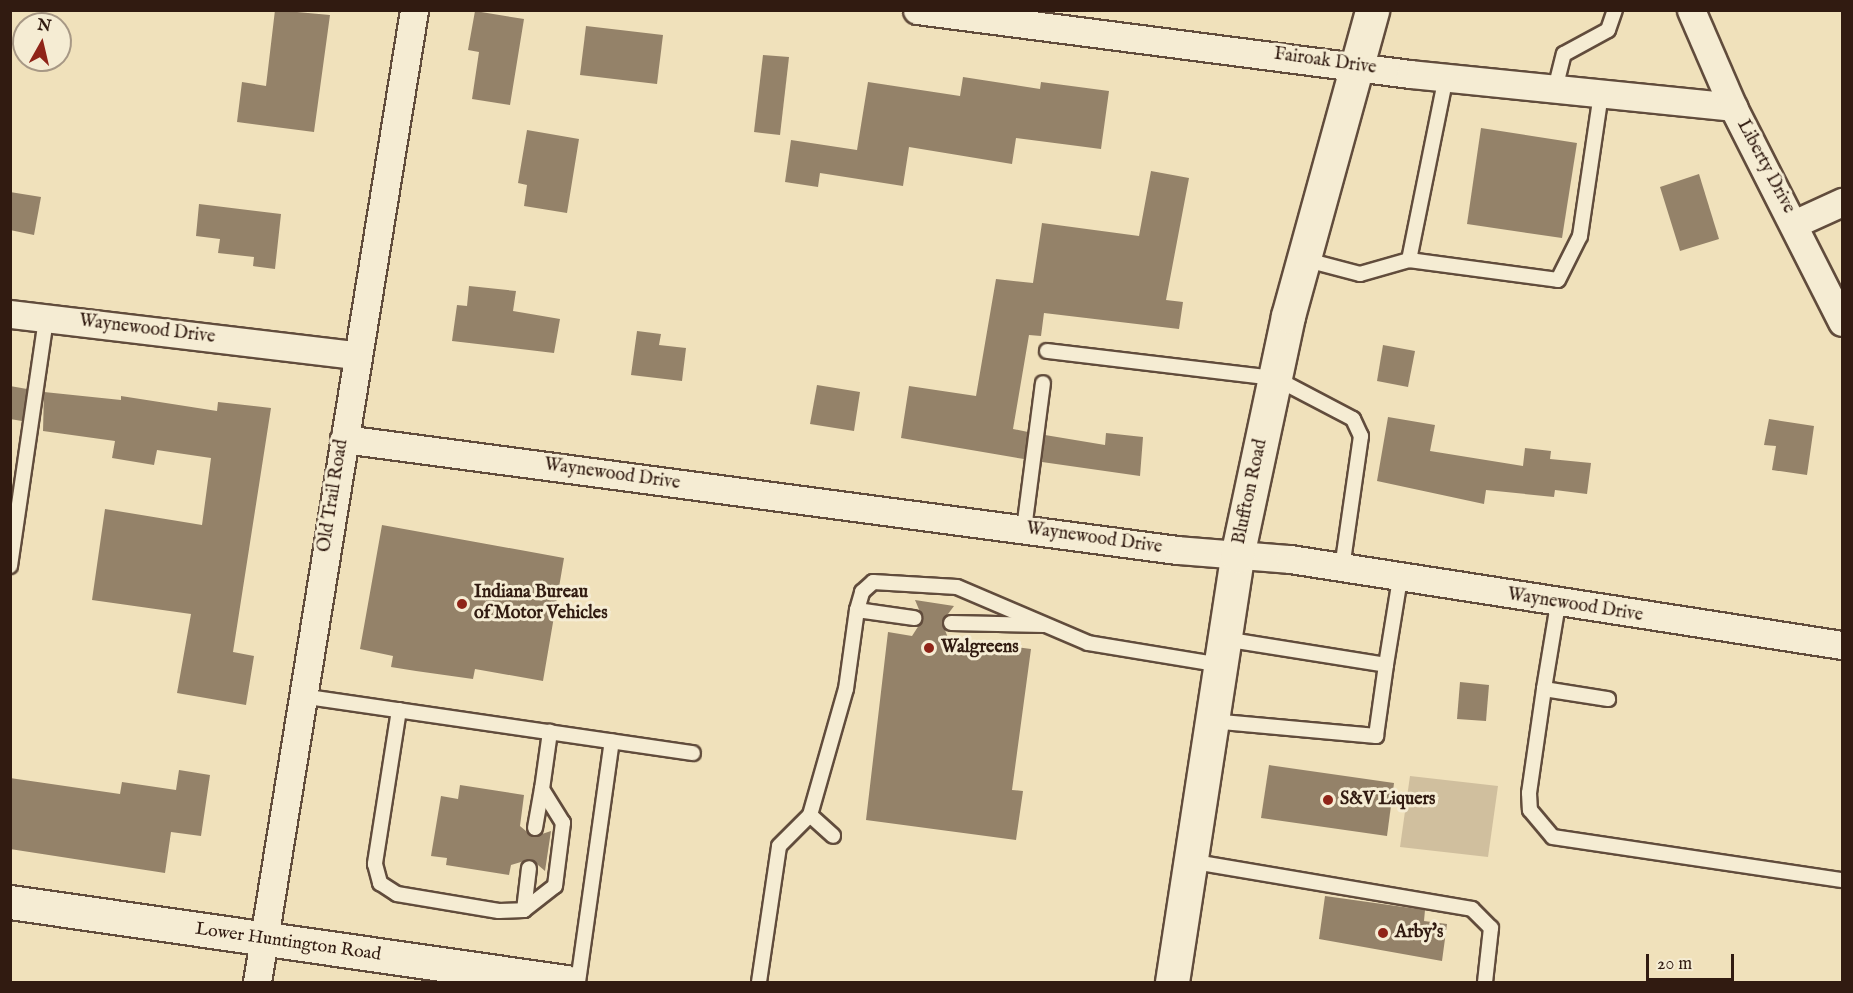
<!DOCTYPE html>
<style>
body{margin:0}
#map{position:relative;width:1853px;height:993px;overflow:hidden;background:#f0e1bb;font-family:"IM FELL English",serif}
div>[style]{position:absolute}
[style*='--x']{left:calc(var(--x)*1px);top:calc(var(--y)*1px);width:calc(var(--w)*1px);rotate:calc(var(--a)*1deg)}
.green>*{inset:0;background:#d0bf9e}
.building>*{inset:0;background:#948269}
.roads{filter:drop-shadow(2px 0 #614c3c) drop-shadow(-2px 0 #614c3c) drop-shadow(0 2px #614c3c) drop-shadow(0 -2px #614c3c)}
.lane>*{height:14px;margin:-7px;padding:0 7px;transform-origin:7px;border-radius:7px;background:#f5ecd3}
.street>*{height:27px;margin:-13.5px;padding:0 13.5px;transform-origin:13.5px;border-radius:13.5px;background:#f5ecd3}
.secondary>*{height:33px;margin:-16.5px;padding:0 16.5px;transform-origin:16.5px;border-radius:16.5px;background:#f5ecd3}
.dots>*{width:16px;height:16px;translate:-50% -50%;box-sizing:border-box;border:3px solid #f5ecd3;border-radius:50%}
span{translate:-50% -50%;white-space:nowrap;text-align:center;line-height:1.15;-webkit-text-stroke:6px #f5ecd3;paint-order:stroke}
.street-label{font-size:18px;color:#311b11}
.poi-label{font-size:18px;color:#311b11;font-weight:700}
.left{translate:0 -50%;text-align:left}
.frame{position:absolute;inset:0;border:12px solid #311b11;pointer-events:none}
.north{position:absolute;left:12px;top:12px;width:60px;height:60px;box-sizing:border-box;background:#f5ecd3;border:2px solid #a79885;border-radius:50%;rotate:8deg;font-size:16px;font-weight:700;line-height:24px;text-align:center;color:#311b11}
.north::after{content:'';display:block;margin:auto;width:21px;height:27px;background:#8f2418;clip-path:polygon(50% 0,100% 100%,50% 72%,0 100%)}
.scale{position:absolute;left:1646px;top:954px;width:88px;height:27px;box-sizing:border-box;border:3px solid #311b11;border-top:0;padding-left:8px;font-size:18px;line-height:21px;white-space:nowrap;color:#311b11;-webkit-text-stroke:4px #f5ecd3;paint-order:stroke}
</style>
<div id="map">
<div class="green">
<div style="clip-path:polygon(1410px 776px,1498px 786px,1488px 857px,1400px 847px)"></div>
</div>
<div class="building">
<div style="clip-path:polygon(275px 10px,330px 15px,314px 132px,237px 122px,242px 82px,266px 86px)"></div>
<div style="clip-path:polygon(475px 11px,524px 19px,510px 105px,472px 99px,479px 52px,468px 50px)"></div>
<div style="clip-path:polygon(586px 26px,663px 35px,657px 84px,580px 75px)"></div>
<div style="clip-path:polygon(763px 55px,789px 57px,780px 135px,754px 132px)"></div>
<div style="clip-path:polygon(963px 77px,1040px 89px,1041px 82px,1109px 91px,1101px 149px,1016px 138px,1012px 164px,909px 147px,903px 186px,820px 173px,818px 187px,785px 182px,791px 140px,857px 150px,868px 82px,960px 96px)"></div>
<div style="clip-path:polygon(1481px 128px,1577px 143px,1562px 238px,1467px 224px)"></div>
<div style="clip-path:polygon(527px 130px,579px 139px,567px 213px,524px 206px,527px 185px,518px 183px)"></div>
<div style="clip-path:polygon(1151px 171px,1189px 178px,1166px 300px,1183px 302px,1179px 329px,1044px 313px,1041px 336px,1029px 335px,1013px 429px,1028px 432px,1024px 459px,901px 438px,909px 386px,976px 396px,996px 279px,1033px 283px,1042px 223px,1139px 236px)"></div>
<div style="clip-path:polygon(1699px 174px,1719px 239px,1680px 251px,1660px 187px)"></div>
<div style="clip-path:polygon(10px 192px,41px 197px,34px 235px,10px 230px)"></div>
<div style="clip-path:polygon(199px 204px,281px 214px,275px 269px,253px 266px,254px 257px,218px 253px,220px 239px,196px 236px)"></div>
<div style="clip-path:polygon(469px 286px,516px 291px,513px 311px,560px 319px,554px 353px,452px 341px,457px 305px,467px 306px)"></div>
<div style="clip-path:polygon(637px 331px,661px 334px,659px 345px,686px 348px,682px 381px,631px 375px)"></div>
<div style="clip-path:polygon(1383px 345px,1415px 351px,1408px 387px,1377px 381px)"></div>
<div style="clip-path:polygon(817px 385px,860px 392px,854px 431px,810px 424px)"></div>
<div style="clip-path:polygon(10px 386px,27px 389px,22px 421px,10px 419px)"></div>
<div style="clip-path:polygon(44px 392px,121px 400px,121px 396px,217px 411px,218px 402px,271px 408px,233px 652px,254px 656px,246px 705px,177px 693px,191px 614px,92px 600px,105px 509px,202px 525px,211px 458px,157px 450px,154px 465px,112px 458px,115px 441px,43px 431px)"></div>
<div style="clip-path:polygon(1388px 417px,1435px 425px,1430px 451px,1523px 466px,1525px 448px,1551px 451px,1550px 459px,1591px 463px,1587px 494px,1555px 490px,1554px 497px,1486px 490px,1484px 504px,1377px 481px)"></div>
<div style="clip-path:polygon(1769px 419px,1814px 426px,1807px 475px,1772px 470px,1776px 446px,1764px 445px)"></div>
<div style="clip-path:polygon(1106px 433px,1143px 437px,1140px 476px,1042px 462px,1045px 435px,1105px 445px)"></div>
<div style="clip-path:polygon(382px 525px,564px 558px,543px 681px,475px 669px,473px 679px,416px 671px,391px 667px,393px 656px,360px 649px)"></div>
<div style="clip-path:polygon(915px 600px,954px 606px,942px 622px,948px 638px,1031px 649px,1012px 790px,1023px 791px,1016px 840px,866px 820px,888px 632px,912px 636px,923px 619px)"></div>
<div style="clip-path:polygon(1460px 682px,1489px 685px,1486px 721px,1457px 719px)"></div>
<div style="clip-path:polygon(1269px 765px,1394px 783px,1387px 836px,1261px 818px)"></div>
<div style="clip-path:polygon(179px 770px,210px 775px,201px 836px,171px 832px,165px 873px,10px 849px,10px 778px,120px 794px,122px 782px,176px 790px)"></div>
<div style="clip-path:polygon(460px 785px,524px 795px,520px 826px,533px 837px,551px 831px,545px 871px,531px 859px,511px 865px,509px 875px,446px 865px,447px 858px,431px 856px,441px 796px,458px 799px)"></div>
<div style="clip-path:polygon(1325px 896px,1425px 910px,1424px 921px,1447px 924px,1442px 961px,1319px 939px)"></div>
</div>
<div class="roads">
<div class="lane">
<div style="--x:1555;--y:89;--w:36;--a:-76"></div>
<div style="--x:1564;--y:54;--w:50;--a:-28.6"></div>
<div style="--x:1608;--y:30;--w:21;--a:-71"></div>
<div style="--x:1303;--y:259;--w:59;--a:14.7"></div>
<div style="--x:1360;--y:274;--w:51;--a:-15.9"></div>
<div style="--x:1409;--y:260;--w:187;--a:-78.6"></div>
<div style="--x:1409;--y:260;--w:150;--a:7.6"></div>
<div style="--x:1558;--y:280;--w:49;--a:-63.4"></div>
<div style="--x:1580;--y:236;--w:144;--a:-81.6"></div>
<div style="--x:1047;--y:351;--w:230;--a:6.8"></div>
<div style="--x:1275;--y:378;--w:88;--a:27.7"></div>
<div style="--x:1353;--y:419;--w:19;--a:65"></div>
<div style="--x:1361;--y:436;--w:133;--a:98.2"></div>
<div style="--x:1024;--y:529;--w:147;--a:-82.6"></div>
<div style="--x:10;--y:566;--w:251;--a:-81.7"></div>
<div style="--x:1558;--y:604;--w:86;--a:99.4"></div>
<div style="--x:1544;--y:689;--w:65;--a:8.9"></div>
<div style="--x:857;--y:610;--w:58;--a:8"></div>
<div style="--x:951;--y:623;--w:93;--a:1.2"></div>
<div style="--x:1224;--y:639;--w:164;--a:9.1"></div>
<div style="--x:1386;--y:665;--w:87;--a:-80.8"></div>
<div style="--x:1544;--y:689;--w:105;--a:98.2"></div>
<div style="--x:1529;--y:793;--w:17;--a:87"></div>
<div style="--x:1530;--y:810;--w:35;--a:50"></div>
<div style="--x:1553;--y:837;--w:292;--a:8.5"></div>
<div style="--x:301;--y:696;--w:396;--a:8.3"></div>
<div style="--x:399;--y:710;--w:156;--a:98.9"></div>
<div style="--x:375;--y:864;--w:20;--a:75"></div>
<div style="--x:380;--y:883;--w:20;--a:33"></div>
<div style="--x:397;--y:894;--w:103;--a:9.5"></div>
<div style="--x:499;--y:911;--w:25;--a:-2"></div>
<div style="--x:524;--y:910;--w:39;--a:-38"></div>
<div style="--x:555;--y:886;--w:64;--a:-82.8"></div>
<div style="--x:563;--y:823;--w:40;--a:-122"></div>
<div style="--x:542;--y:789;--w:58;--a:-82"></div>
<div style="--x:1211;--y:721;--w:166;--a:5.2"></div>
<div style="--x:1376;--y:736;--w:72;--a:-82"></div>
<div style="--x:810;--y:815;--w:31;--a:42"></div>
<div style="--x:535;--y:828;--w:40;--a:-80"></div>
<div style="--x:1189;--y:861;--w:287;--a:9.6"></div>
<div style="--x:1472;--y:909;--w:27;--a:45"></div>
<div style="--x:1491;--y:928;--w:54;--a:96.3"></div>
<div style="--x:524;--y:910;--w:42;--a:-83.2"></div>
<div style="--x:578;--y:982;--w:243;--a:-82"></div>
<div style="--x:759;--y:982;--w:137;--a:-81.6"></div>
<div style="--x:779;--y:846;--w:44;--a:-45"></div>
<div style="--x:810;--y:815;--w:131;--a:-74.1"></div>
<div style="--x:846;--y:689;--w:80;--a:-82.1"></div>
<div style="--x:857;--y:610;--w:19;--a:-74"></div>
<div style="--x:862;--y:592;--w:15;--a:-42"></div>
<div style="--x:873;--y:582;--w:84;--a:3.4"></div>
<div style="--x:957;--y:587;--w:142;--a:23.1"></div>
<div style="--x:1088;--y:643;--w:135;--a:9.4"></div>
</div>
<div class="street">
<div style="--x:917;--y:10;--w:497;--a:7.4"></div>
<div style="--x:1410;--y:74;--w:325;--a:5.8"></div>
<div style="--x:1691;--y:10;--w:106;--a:66.6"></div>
<div style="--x:1733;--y:107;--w:241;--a:63.1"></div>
<div style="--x:1796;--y:223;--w:51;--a:-24.5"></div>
<div style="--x:10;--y:314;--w:347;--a:6.8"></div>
<div style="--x:344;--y:439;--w:840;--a:7.59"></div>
<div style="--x:1177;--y:550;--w:113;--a:4.6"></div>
<div style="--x:1290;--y:559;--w:559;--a:8.86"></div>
<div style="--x:257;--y:982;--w:985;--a:-80.82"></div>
</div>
<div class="secondary">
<div style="--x:10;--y:902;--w:562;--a:8.19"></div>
<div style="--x:1172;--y:982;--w:431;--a:-81.3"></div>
<div style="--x:1237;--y:556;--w:245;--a:-78"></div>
<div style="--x:1288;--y:316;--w:317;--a:-74.6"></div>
</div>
</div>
<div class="dots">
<div style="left:462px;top:604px;background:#8f2418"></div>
<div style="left:929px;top:648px;background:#8f2418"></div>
<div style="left:1328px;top:800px;background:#8f2418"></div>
<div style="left:1383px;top:933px;background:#8f2418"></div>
</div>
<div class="street-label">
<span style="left:1325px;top:62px;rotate:8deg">Fairoak Drive</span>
<span style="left:1765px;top:167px;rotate:62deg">Liberty Drive</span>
<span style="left:147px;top:330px;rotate:7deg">Waynewood Drive</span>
<span style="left:612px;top:475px;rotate:8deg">Waynewood Drive</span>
<span style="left:1251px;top:492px;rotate:-78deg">Bluffton Road</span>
<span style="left:334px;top:496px;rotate:-81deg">Old Trail Road</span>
<span style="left:1094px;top:539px;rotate:8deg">Waynewood Drive</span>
<span style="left:1575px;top:606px;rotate:9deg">Waynewood Drive</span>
<span style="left:288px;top:943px;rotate:8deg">Lower Huntington Road</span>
</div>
<div class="poi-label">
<span class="left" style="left:474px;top:604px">Indiana Bureau<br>of Motor Vehicles</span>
<span class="left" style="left:941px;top:648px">Walgreens</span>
<span class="left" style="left:1340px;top:800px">S&amp;V Liquers</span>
<span class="left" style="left:1395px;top:933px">Arby's</span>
</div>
<div class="frame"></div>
<div class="north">N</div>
<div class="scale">20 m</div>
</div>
